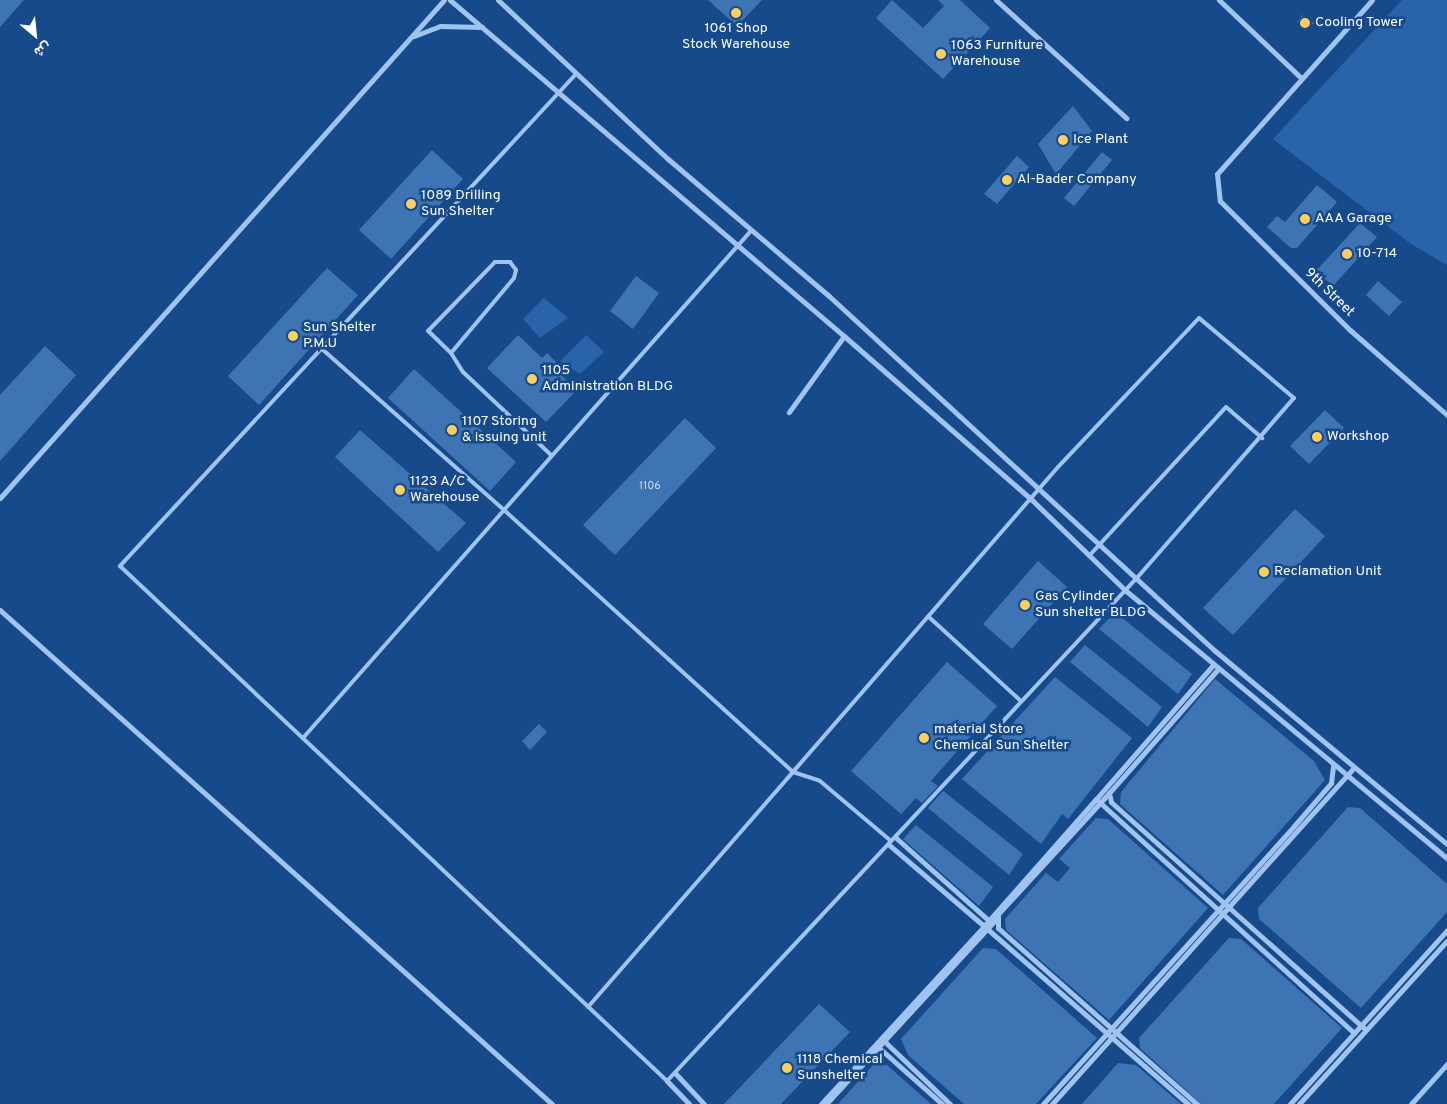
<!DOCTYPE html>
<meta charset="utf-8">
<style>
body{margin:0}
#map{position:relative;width:1447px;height:1104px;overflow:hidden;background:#164a8b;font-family:Overpass,Vazirmatn,sans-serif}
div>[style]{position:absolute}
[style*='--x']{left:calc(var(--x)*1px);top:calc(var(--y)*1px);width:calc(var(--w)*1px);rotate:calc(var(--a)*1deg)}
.green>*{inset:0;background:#2964aa}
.building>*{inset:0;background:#3f74b4}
.lane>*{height:4px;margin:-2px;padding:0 2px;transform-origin:2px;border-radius:2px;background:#a0c4ef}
.street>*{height:5px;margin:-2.5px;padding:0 2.5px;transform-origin:2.5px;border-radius:2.5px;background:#a0c4ef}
.dots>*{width:14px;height:14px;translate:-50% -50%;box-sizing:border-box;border:2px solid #164a8b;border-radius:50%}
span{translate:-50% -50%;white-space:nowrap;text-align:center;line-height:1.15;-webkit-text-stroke:5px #164a8b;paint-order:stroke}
.number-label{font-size:11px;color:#cfdcec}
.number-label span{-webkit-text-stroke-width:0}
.poi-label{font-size:14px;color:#fff}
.left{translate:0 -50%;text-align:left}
.street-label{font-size:14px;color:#fff}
.north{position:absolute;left:10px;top:10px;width:50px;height:50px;-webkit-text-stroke:4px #164a8b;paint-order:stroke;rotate:152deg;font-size:14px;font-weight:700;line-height:20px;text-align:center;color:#fff}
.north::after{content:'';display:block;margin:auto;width:18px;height:22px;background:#fff;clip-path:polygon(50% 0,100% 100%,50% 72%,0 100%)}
</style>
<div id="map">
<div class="green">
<div style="clip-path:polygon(1402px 0,1447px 0,1447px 265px,1411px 244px,1273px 139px)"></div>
<div style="clip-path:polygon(544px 298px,568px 318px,540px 338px,523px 319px)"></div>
<div style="clip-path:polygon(586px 335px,604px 352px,580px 374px,560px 361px)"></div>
</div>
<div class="building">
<div style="clip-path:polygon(0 0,24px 0,0 27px)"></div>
<div style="clip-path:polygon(708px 0,762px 0,737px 26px)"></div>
<div style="clip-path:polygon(892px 0,923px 28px,944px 6px,938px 0,960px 0,990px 28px,943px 79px,876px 18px)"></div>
<div style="clip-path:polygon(1302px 15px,1314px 23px,1305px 31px,1297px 22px)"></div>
<div style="clip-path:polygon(1073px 106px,1092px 131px,1056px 174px,1038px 144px)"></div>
<div style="clip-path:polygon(432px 150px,463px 179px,391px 259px,359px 230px)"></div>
<div style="clip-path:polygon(1102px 152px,1112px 160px,1074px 206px,1064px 198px)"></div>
<div style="clip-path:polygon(1017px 156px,1029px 167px,997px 204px,984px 194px)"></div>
<div style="clip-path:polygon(1317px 185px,1337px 202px,1297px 248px,1291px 248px,1267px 227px,1277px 216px,1285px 222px)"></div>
<div style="clip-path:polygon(1360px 223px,1377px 237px,1333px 286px,1316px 271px)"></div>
<div style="clip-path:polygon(327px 268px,358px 295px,259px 405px,228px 376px)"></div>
<div style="clip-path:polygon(636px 276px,659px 293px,633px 329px,610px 311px)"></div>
<div style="clip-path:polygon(1378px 281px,1402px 302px,1389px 316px,1366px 295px)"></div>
<div style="clip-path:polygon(518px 335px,542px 358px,547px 353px,558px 364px,554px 368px,577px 390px,546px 422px,487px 368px)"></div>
<div style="clip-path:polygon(45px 346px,76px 375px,0 461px,0 395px)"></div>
<div style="clip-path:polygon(414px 369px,516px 462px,490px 491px,388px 398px)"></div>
<div style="clip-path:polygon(1325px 410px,1344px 428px,1309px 464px,1290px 446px)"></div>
<div style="clip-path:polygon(685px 418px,716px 448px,615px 555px,583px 525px)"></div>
<div style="clip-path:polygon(360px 430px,466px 523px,438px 552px,335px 457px)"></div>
<div style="clip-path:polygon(1295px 509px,1325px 536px,1233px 635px,1203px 608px)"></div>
<div style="clip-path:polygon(1038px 561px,1067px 587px,1012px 649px,983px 624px)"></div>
<div style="clip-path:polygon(1115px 612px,1192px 674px,1178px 694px,1099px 629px)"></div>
<div style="clip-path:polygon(1085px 645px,1162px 707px,1148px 727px,1070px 662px)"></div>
<div style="clip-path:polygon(947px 662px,997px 706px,931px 781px,938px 786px,922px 803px,916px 798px,901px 814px,851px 771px)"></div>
<div style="clip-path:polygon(1055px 677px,1132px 738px,1068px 819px,1062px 814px,1041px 844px,962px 779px)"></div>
<div style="clip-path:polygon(1215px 679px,1314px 761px,1325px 780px,1223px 895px,1120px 804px,1121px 792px)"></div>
<div style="clip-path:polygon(539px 724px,547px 732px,530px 750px,522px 741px)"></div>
<div style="clip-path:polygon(943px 791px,1023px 854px,1009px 875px,928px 808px)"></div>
<div style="clip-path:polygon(1348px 807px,1360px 808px,1447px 884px,1447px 912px,1361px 1008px,1259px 919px,1258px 908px)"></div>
<div style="clip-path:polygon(1096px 818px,1108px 819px,1208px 908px,1109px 1020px,1006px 930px,1005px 919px,1046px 873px,1058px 882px,1070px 868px,1059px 859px)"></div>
<div style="clip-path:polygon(916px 825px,993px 887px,979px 906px,903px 839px)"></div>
<div style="clip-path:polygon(1229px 938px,1241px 939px,1342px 1028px,1274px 1104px,1201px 1104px,1140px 1048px,1139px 1038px)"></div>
<div style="clip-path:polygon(983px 948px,996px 949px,1097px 1038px,1036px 1104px,964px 1104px,908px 1055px,901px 1039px)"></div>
<div style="clip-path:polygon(819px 1004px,850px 1032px,781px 1104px,724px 1104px)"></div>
<div style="clip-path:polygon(1118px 1063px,1136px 1065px,1181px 1104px,1082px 1104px)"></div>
<div style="clip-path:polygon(874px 1064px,887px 1065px,931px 1104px,838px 1104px)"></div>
</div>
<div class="lane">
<div style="--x:576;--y:74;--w:671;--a:132.83"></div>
<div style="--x:120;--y:566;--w:751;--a:43.27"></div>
<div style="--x:667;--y:1081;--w:687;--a:-46.95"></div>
<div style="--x:1136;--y:579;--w:240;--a:-48.9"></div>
<div style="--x:1294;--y:398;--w:124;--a:-139.9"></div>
<div style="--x:1199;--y:318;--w:205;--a:133.4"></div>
<div style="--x:1058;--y:467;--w:404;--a:131"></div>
<div style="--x:793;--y:772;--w:390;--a:-137.8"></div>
<div style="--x:504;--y:510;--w:373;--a:-48.5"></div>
<div style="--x:451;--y:353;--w:32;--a:-136"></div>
<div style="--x:428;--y:331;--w:96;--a:-45.8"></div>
<div style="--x:495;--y:262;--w:15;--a:0"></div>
<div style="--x:510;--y:262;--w:10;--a:53"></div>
<div style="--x:516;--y:270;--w:8;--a:104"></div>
<div style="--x:514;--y:278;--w:98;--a:130"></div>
<div style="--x:451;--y:353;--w:22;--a:58"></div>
<div style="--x:463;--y:372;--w:120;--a:43.3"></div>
<div style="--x:1089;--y:556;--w:202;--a:-47.4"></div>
<div style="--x:1226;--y:407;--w:48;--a:40.7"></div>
<div style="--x:930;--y:618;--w:123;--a:42.4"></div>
<div style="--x:303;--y:738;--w:304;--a:-48.6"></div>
<div style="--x:504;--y:510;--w:246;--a:-138.5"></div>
<div style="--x:588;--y:1007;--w:312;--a:-48.9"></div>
<div style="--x:793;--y:772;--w:28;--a:18"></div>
<div style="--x:820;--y:781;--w:93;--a:40.2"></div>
</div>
<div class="street">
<div style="--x:450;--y:0;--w:518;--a:40.46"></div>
<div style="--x:844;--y:336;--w:94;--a:125.9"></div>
<div style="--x:498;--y:0;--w:233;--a:43.1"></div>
<div style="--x:668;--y:159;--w:211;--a:40.4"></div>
<div style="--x:829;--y:296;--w:523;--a:42.6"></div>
<div style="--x:1214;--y:650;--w:303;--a:39.8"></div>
<div style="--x:996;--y:0;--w:176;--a:42.2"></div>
<div style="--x:1219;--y:0;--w:112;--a:43.5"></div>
<div style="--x:1372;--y:0;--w:233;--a:131.7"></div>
<div style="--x:1217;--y:174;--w:27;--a:84"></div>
<div style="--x:1220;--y:201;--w:183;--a:44.8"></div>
<div style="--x:1350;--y:330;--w:129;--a:41.2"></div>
<div style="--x:414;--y:36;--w:28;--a:-21"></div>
<div style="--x:440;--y:26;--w:42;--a:1.4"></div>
<div style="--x:844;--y:336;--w:251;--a:41.1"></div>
<div style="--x:1033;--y:501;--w:128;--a:44.1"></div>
<div style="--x:1125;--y:590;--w:419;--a:39.8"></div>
<div style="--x:0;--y:498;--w:667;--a:-48.28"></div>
<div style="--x:0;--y:610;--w:741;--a:41.83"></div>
<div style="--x:1213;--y:665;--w:178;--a:131.1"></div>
<div style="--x:1096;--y:799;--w:348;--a:42.2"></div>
<div style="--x:1218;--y:669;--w:165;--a:131.3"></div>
<div style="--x:1109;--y:793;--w:9;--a:77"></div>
<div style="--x:1111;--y:802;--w:342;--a:41.8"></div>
<div style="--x:1109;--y:793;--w:164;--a:132.5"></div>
<div style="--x:998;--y:914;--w:14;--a:90"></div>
<div style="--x:998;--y:928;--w:266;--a:41.5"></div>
<div style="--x:1096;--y:799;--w:169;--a:131.4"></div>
<div style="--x:984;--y:926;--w:271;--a:41.1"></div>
<div style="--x:895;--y:837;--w:125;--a:41.7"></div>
<div style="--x:882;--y:1039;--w:94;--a:43.7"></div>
<div style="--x:877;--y:1046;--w:87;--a:41.7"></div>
<div style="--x:675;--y:1073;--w:42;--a:46.9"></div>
<div style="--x:667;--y:1081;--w:32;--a:46"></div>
<div style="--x:821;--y:1104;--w:241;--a:-47.5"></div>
<div style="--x:984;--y:926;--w:126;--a:-139.5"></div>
<div style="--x:826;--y:1104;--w:254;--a:-47.4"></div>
<div style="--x:1043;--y:1104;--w:375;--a:-47.9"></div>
<div style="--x:1294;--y:826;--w:57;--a:-49.3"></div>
<div style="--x:1331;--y:783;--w:17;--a:-83"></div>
<div style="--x:1052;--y:1104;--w:450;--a:-48.1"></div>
<div style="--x:1290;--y:1104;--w:234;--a:-47.9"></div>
<div style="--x:1299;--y:1104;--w:220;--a:-47.8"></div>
<div style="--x:1411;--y:1104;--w:54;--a:-48"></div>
</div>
<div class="dots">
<div style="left:736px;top:13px;background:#ffcf5e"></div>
<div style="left:1305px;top:23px;background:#ffcf5e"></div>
<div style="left:941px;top:54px;background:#ffcf5e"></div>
<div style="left:1063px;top:140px;background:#ffcf5e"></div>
<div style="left:1007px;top:180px;background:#ffcf5e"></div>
<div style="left:411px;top:204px;background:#ffcf5e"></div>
<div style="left:1305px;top:219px;background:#ffcf5e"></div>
<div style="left:1347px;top:254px;background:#ffcf5e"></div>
<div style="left:293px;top:336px;background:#ffcf5e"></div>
<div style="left:532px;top:379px;background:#ffcf5e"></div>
<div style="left:452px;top:430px;background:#ffcf5e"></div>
<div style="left:1317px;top:437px;background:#ffcf5e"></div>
<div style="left:400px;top:490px;background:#ffcf5e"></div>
<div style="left:1264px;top:572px;background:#ffcf5e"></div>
<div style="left:1025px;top:605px;background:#ffcf5e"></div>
<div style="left:924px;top:738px;background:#ffcf5e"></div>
<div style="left:787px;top:1068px;background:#ffcf5e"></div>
</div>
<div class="number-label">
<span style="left:650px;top:486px">1106</span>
</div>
<div class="poi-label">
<span class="left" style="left:1315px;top:23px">Cooling Tower</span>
<span style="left:736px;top:37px">1061 Shop<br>Stock Warehouse</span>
<span class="left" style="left:951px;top:54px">1063 Furniture<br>Warehouse</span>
<span class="left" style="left:1073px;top:140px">Ice Plant</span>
<span class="left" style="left:1017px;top:180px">Al-Bader Company</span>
<span class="left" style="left:421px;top:204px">1089 Drilling<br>Sun Shelter</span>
<span class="left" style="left:1315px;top:219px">AAA Garage</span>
<span class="left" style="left:1357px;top:254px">10-714</span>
<span class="left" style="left:303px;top:336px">Sun Shelter<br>P.M.U</span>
<span class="left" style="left:542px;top:379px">1105<br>Administration BLDG</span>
<span class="left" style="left:462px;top:430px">1107 Storing<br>&amp; issuing unit</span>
<span class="left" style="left:1327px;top:437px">Workshop</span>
<span class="left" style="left:410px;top:490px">1123 A/C<br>Warehouse</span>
<span class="left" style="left:1274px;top:572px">Reclamation Unit</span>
<span class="left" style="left:1035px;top:605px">Gas Cylinder<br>Sun shelter BLDG</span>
<span class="left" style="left:934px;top:738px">material Store<br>Chemical Sun Shelter</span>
<span class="left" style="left:797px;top:1068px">1118 Chemical<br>Sunshelter</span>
</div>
<div class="street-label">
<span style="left:1329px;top:293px;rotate:44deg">9th Street</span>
</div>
<div class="north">ش</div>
</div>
